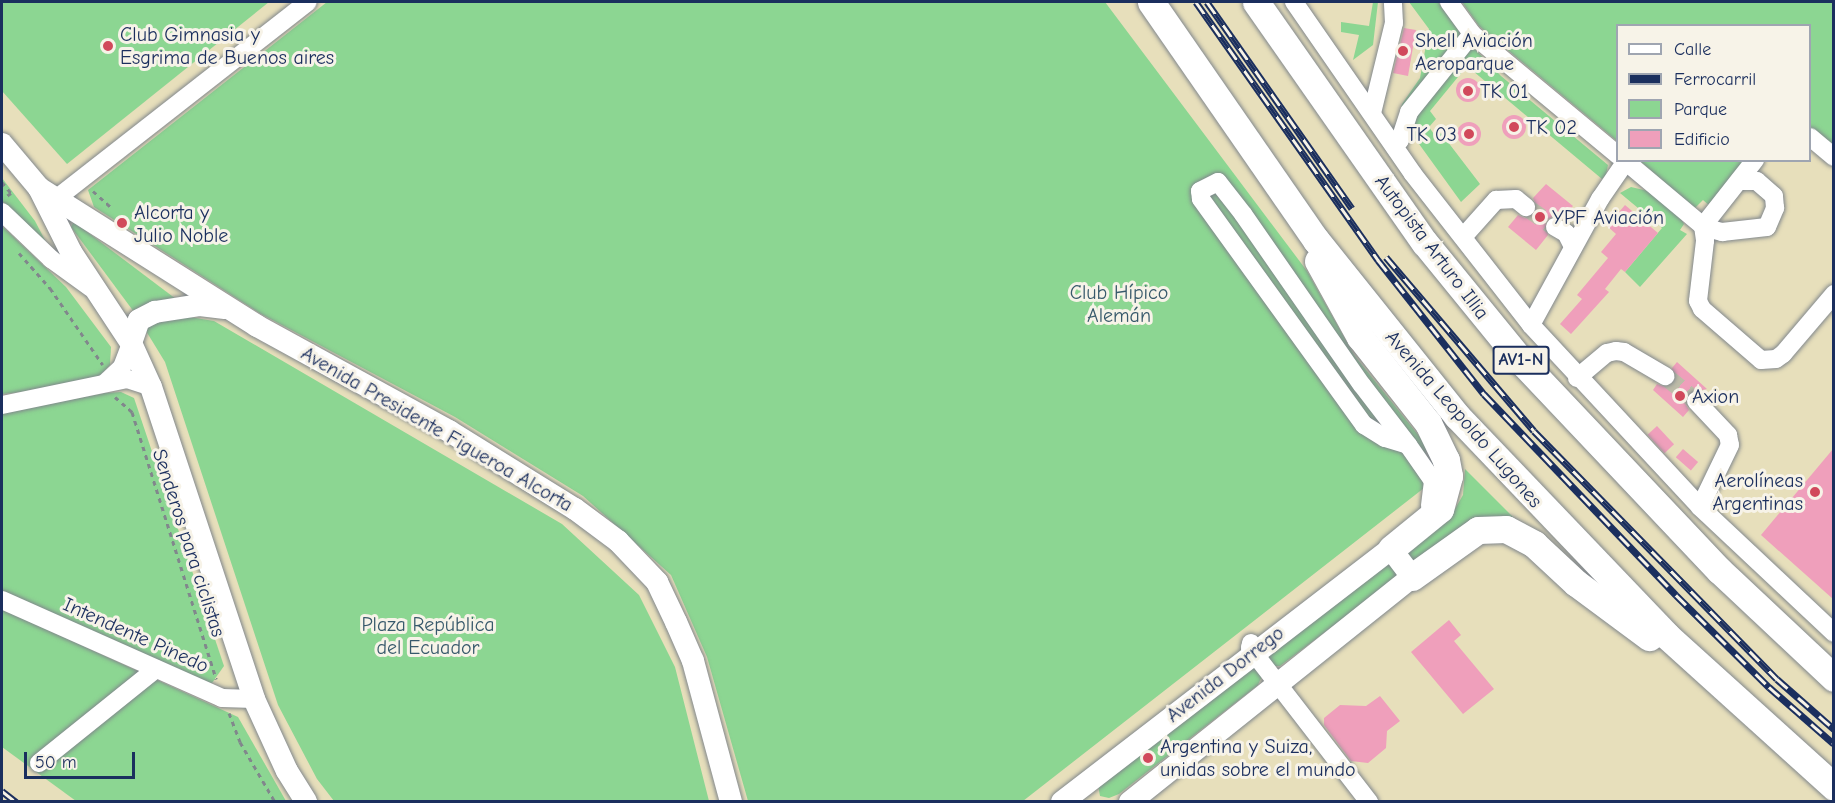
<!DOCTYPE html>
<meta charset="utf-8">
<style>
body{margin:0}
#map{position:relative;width:1835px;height:803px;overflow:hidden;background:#e7dfbb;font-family:"Comic Neue",sans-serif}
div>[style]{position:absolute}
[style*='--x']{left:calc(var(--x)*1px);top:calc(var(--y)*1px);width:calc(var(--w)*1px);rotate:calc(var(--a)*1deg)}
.green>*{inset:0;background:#8cd692}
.building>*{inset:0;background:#ef9fbb;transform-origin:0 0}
.round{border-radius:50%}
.minor-tunnel>*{height:18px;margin-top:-9px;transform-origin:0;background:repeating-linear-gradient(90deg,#bebca8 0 18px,transparent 0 27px)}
.path>*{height:3px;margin-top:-1.5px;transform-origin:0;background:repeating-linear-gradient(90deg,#81878c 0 4.5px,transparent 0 9px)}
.roads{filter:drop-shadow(0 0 2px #81878c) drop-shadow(0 0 2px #81878c)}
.minor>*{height:18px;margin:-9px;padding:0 9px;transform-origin:9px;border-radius:9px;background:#fff}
.major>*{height:22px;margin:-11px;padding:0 11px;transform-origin:11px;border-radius:11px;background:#fff}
.highway>*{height:27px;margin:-13.5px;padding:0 13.5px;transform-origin:13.5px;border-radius:13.5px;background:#fff}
.rail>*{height:7px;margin-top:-3.5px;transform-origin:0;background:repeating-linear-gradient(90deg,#f7f3e8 0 14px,#1b2f5e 0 28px);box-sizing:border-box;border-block:2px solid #1b2f5e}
.dots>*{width:16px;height:16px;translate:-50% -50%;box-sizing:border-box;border:3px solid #f7f3e8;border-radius:50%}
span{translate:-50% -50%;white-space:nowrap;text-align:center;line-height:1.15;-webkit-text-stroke:6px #f7f3e8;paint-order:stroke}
.shield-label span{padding:2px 4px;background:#f7f3e8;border:2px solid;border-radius:4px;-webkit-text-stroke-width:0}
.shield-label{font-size:18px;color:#1b2f5e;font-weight:700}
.poi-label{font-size:20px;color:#1b2f5e}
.left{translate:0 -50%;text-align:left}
.right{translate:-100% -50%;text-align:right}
.street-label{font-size:20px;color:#1b2f5e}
.park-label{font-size:20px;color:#37596b}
.frame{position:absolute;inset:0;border:3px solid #1b2f5e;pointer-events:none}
.legend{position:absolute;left:1616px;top:24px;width:195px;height:138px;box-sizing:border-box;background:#f7f3e8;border:2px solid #9fa5b1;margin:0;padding:8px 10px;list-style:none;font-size:18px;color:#1b2f5e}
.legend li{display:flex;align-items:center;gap:12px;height:30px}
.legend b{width:30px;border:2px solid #9fa5b1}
.scale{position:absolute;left:24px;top:752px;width:111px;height:27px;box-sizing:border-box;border:3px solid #1b2f5e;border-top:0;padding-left:8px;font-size:18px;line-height:21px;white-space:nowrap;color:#1b2f5e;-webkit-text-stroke:4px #f7f3e8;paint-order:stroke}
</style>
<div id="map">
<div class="green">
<i style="clip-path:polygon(2px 2px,269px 2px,67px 164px,2px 91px)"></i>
<i style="clip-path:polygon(327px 2px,1105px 2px,1307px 271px,1354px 355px,1427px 446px,1425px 456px,1433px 481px,1023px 801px,748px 801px,707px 657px,671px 575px,583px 496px,455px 417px,261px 314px,94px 207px,88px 190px)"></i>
<i style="clip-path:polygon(1373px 2px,1378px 2px,1373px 45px,1353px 60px,1359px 35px,1341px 32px,1341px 22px,1369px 26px)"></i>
<i style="clip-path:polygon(1409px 2px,1438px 2px,1464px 38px,1501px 76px,1608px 165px,1606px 175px,1602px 179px,1467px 66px,1430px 111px,1436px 119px,1429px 127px,1436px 137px,1441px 133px,1480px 184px,1461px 202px,1414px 137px,1397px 125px,1402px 104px,1420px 78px,1429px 29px)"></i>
<i style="clip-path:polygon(1462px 2px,1833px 2px,1833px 150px,1810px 130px,1810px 26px,1618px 26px,1617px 141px,1479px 26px)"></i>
<i style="clip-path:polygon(1640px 161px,1749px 161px,1711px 207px,1703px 200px,1695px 208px)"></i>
<i style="clip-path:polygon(2px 178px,35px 221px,48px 246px,2px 201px)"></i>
<i style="clip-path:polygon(1631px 187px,1648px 191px,1680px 217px,1684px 224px,1680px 230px,1687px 234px,1640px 287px,1625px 272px,1662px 228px,1620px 193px)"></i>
<i style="clip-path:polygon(73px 223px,78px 225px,176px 299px,134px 312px,71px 227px)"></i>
<i style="clip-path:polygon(2px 226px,66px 287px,111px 347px,110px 365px,91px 385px,2px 394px)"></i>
<i style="clip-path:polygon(172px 314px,214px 321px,562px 524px,639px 595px,675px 667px,709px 801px,334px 801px,317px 779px,278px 705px,165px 362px,143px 326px)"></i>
<i style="clip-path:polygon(105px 393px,121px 392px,134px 398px,224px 666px,212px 683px,199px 682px,2px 592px,2px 413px)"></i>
<i style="clip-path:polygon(1465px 469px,1522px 526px,1446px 541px,1280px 666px,1274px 666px,1267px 656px,1269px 649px,1448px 521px,1463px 495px)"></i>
<i style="clip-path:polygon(2px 609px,238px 717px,286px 801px,76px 801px,2px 747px)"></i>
<i style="clip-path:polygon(1251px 663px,1262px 676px,1258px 685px,1119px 794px,1109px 798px,1100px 796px,1098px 785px)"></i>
</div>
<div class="building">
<i style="clip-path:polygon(1404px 28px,1416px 30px,1408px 76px,1393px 73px)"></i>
<i class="round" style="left:1456px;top:78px;width:24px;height:24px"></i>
<i class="round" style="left:1502px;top:115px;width:24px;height:24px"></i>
<i class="round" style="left:1457px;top:122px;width:24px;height:24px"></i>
<i style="clip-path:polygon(1546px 184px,1573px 206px,1563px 218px,1554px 216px,1545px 221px,1548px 235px,1536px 250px,1508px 227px,1518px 215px,1525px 218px,1534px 214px,1537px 208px,1533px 198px)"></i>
<i style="clip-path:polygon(1625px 205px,1658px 233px,1625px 272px,1621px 269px,1605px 289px,1609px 292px,1571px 334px,1560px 324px,1582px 299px,1577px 295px,1608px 258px,1601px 252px,1616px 234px,1607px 226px)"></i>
<i style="clip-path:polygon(1677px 362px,1707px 389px,1688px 393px,1685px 403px,1689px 410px,1683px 417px,1653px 390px,1657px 384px,1666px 387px,1674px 382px,1672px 368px)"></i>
<i style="left:1657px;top:426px;width:25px;height:13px;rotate:47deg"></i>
<i style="left:1683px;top:449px;width:20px;height:11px;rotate:41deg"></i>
<i style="clip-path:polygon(1833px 449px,1833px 599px,1761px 535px)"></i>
<i style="clip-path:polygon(1449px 620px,1461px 635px,1454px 641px,1494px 689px,1463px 714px,1411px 652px)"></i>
<i style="clip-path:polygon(1380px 696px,1400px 721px,1387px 731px,1386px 748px,1368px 763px,1351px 761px,1324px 725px,1324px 718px,1340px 705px,1366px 706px)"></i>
</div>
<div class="minor-tunnel">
<i style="--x:1526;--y:207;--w:35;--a:35"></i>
<i style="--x:1665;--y:376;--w:40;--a:39"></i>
</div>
<div class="path">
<i style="--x:2;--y:182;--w:14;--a:51"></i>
<i style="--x:11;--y:193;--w:7;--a:146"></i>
<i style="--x:93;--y:191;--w:24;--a:42"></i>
<i style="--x:19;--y:253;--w:47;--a:48.5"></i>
<i style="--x:50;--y:288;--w:93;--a:55.5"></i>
<i style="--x:115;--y:397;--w:23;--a:41"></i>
<i style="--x:132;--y:412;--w:280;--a:72.5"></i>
<i style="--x:229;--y:713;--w:31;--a:69"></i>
<i style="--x:240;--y:742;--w:69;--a:59.7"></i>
</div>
<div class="roads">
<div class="minor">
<i style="--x:1294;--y:2;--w:209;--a:55.3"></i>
<i style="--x:1413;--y:174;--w:192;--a:52"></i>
<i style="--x:1531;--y:325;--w:248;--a:47.1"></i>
<i style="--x:1700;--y:507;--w:184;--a:43.2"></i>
<i style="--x:1449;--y:2;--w:39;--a:54"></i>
<i style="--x:1472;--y:34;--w:190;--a:39.7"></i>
<i style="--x:1372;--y:113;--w:93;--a:-76.3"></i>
<i style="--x:1394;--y:23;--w:21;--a:-93"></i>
<i style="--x:1810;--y:137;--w:31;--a:40"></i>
<i style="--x:1394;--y:146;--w:8;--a:-45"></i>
<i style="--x:1400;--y:140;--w:29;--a:-72"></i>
<i style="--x:1409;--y:112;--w:100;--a:-51.1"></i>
<i style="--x:1624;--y:160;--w:103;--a:39.9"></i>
<i style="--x:1703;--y:226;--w:15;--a:82"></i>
<i style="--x:1705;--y:241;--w:60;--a:96.7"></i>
<i style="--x:1698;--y:301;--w:9;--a:63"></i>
<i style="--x:1702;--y:309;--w:78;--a:40.8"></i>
<i style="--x:1761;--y:360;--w:15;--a:-4"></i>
<i style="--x:1776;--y:359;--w:9;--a:-36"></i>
<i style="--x:1783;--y:354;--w:79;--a:-49.6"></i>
<i style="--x:57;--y:198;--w:318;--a:-38"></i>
<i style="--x:2;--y:212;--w:68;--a:43.8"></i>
<i style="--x:51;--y:259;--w:49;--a:35.9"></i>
<i style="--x:1703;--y:226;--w:84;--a:-51.8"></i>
<i style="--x:1555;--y:227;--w:13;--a:29"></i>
<i style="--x:1566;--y:233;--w:16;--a:63"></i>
<i style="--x:1703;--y:227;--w:20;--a:15"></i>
<i style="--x:1722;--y:232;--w:45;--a:-6.3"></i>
<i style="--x:1767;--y:227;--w:21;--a:-67"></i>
<i style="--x:1775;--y:208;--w:12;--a:-95"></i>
<i style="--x:1774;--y:196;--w:23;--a:-139"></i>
<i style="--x:1757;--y:181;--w:18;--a:180"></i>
<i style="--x:1463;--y:237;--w:50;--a:-48.3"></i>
<i style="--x:1496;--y:200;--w:20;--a:-3"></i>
<i style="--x:1516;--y:199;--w:13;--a:39"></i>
<i style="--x:1531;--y:325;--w:144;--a:-61.3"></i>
<i style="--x:1600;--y:199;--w:46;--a:-55.6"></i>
<i style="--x:1577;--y:378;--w:39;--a:-40"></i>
<i style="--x:1607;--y:353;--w:9;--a:-13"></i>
<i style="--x:1616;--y:351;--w:8;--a:7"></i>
<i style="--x:1624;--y:352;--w:48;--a:30.3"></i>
<i style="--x:105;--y:383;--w:23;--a:-43"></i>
<i style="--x:122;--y:367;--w:26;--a:-69"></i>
<i style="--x:1696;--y:401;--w:47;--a:46.7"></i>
<i style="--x:1728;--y:435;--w:10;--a:79"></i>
<i style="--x:1730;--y:445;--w:69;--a:115.8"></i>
<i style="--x:2;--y:405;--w:128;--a:-11.7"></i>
<i style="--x:127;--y:379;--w:25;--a:18"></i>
<i style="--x:1408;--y:445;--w:24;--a:-163"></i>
<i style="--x:1385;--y:438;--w:25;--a:-148"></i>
<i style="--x:1364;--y:425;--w:279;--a:-125.8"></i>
<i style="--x:1201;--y:199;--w:8;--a:-97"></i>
<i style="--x:1200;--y:191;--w:20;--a:-27"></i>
<i style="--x:1218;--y:182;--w:41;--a:52"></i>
<i style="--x:1243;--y:214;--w:208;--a:55.2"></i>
<i style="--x:1362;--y:385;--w:76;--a:52.5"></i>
<i style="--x:1408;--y:445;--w:44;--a:55.2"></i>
<i style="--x:1433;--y:481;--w:25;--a:97"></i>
<i style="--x:2;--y:600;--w:241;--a:24"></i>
<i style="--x:222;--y:698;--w:32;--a:2"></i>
<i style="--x:1251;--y:643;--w:5;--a:101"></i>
<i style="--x:1250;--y:648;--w:195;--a:52.3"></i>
<i style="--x:39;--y:763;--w:150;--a:-38.8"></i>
</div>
<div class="major">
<i style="--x:2;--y:144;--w:57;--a:49.9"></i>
<i style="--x:39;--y:188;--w:258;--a:32.3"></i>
<i style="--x:257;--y:326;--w:219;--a:28.7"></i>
<i style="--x:449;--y:431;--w:148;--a:31.8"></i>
<i style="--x:575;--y:509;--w:54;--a:36.7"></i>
<i style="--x:618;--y:541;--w:57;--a:46.4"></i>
<i style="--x:657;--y:582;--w:44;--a:64.6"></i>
<i style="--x:676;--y:622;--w:43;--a:66.4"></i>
<i style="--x:693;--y:661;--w:146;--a:74.9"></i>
<i style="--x:39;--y:188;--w:72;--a:63.4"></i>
<i style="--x:71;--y:252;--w:109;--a:56.6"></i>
<i style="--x:131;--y:343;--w:48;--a:65.6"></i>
<i style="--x:151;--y:387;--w:329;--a:71.7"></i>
<i style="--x:254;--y:699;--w:79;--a:65.4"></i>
<i style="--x:287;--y:771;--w:36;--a:58"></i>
<i style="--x:131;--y:343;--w:24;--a:-71"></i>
<i style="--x:139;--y:320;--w:18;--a:-27"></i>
<i style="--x:155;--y:312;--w:46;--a:-8.8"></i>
<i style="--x:200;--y:305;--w:25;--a:7"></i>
<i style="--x:1062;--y:802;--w:415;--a:-37.6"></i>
<i style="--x:1391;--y:549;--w:35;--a:53"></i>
<i style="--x:1412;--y:577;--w:361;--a:141.4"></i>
</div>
<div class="highway">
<i style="--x:1151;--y:2;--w:290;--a:55.3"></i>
<i style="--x:1316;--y:240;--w:226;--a:51.3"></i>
<i style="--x:1457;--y:416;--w:303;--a:46.3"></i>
<i style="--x:1666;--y:635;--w:227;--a:42.1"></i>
<i style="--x:1256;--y:2;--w:294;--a:55"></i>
<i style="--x:1425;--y:243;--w:155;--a:50.8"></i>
<i style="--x:1523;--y:363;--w:286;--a:46.6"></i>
<i style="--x:1720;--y:571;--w:156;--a:43.2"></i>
<i style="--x:1318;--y:261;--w:87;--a:61.1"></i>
<i style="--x:1360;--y:337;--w:110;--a:51.7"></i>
<i style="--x:1428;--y:423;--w:41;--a:64.1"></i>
<i style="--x:1446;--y:460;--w:16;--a:79"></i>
<i style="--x:1449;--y:476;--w:34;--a:105"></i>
<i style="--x:1440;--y:509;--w:63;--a:140.8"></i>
<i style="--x:1412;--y:577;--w:81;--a:-35.5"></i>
<i style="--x:1478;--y:530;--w:28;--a:-2"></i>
<i style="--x:1506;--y:529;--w:32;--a:28"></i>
<i style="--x:1534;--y:544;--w:57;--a:42.9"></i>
<i style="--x:1576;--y:583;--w:91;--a:36.5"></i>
</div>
</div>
<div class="rail">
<i style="--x:1196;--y:2;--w:316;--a:54.8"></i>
<i style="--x:1378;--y:260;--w:171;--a:51.7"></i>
<i style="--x:1484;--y:394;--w:278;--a:46.3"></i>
<i style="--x:1676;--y:595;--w:131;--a:44.7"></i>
<i style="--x:1769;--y:687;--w:86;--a:41.2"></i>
<i style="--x:1207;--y:2;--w:252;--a:54.9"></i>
<i style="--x:1386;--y:257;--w:228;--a:49.6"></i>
<i style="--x:1534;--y:431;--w:347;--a:45.6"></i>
<i style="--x:1777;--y:679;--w:76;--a:41.3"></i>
<i style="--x:2;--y:791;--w:18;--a:38"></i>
</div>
<div class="dots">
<i style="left:108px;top:46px;background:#d1495b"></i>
<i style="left:1403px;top:51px;background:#d1495b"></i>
<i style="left:1468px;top:91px;background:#d1495b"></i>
<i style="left:1514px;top:127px;background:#d1495b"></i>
<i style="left:1469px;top:134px;background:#d1495b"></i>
<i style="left:1540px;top:217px;background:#d1495b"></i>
<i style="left:122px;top:223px;background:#d1495b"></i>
<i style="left:1680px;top:396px;background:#d1495b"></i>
<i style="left:1815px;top:492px;background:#d1495b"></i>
<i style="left:1148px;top:758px;background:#d1495b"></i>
</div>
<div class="shield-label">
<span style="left:1521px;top:360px">AV1-N</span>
</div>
<div class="poi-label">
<span class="left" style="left:120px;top:46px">Club Gimnasia y<br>Esgrima de Buenos aires</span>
<span class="left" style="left:1415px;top:52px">Shell Aviación<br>Aeroparque</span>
<span class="left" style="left:1480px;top:91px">TK 01</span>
<span class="left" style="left:1526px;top:127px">TK 02</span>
<span class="right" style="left:1457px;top:134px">TK 03</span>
<span class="left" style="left:134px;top:224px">Alcorta y<br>Julio Noble</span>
<span class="left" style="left:1552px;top:217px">YPF Aviación</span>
<span class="left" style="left:1692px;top:396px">Axion</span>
<span class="right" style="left:1803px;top:492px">Aerolíneas<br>Argentinas</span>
<span class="left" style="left:1160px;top:758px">Argentina y Suiza,<br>unidas sobre el mundo</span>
</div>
<div class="street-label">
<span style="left:1432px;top:247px;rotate:53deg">Autopista Arturo Illia</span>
<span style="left:1464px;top:419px;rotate:49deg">Avenida Leopoldo Lugones</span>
<span style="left:437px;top:429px;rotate:30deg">Avenida Presidente Figueroa Alcorta</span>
<span style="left:189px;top:543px;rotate:72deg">Senderos para ciclistas</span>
<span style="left:136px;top:635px;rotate:24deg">Intendente Pinedo</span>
<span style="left:1225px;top:674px;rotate:-38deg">Avenida Dorrego</span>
</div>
<div class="park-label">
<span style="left:1119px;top:304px">Club Hípico<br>Alemán</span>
<span style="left:428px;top:636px">Plaza República<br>del Ecuador</span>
</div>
<div class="frame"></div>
<ul class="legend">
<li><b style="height:8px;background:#fff"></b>Calle</li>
<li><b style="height:8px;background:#1b2f5e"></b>Ferrocarril</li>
<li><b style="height:16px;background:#8cd692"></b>Parque</li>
<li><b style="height:16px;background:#ef9fbb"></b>Edificio</li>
</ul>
<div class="scale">50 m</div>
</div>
